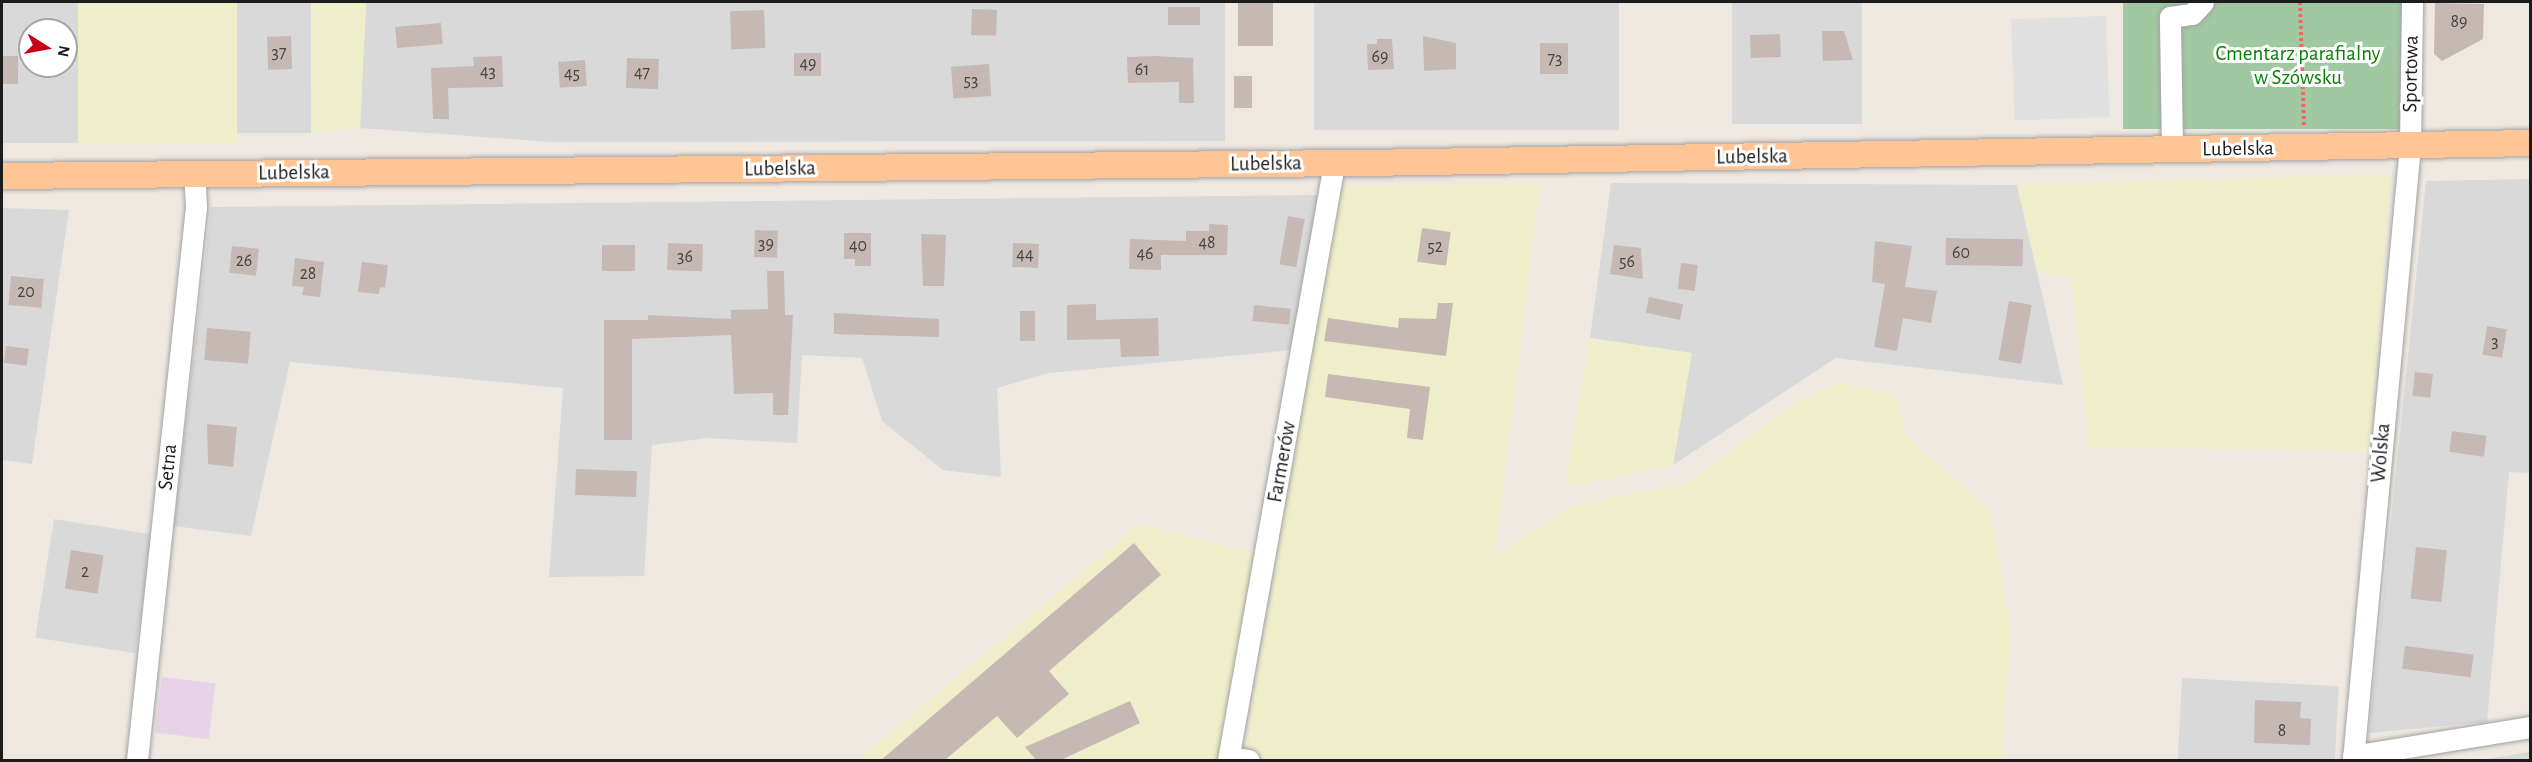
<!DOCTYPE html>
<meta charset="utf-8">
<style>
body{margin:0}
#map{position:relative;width:2532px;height:762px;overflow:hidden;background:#eee8e1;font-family:"Alegreya Sans",sans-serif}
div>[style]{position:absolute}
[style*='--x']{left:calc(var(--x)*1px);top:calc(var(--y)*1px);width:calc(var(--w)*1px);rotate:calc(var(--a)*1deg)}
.residential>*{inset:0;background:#dad9d9;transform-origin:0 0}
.industrial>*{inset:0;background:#e8d2e7;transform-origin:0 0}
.farmland>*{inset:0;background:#efeeca;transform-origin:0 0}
.cemetery>*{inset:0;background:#a0c9a2;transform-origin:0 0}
.parking>*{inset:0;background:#e0e0e0;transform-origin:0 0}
.building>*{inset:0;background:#c6b9b4;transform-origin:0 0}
.path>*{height:4px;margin-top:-2px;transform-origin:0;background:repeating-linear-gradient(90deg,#ff6163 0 3px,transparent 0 6px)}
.roads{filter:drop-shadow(0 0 2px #a3a3a3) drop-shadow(0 0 2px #a3a3a3)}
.minor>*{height:21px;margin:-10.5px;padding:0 10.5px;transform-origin:10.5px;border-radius:10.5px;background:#fff}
.major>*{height:26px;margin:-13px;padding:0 13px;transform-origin:13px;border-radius:13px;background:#ffc595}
span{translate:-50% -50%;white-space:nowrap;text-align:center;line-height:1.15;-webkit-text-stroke:6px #fff;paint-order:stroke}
.number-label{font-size:18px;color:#464342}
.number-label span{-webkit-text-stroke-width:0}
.park-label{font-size:21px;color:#078103}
.street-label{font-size:21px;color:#1c1c1c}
.frame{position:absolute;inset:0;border:3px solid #1c1c1c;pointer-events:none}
.north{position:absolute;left:18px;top:18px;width:60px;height:60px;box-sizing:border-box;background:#fff;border:2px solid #a4a4a4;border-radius:50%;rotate:101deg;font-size:16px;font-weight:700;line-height:24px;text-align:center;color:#1c1c1c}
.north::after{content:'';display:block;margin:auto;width:21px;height:27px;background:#c80017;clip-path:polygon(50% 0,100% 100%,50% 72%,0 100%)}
</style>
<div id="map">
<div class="residential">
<i style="clip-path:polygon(evenodd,2px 2px,78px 2px,78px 143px,2px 143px,2px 2px,30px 30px,66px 30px,66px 66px,30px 66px,30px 30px)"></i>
<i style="left:237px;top:2px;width:74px;height:131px"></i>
<i style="clip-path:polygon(366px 2px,1225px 2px,1225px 141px,552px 142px,360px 128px)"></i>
<i style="left:1314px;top:2px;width:305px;height:128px"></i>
<i style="left:1732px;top:2px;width:130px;height:122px"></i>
<i style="clip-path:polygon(2530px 179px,2530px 473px,2509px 472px,2487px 722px,2369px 733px,2426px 181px)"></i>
<i style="clip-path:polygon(1611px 183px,2017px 185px,2063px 385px,1836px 358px,1673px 465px,1691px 353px,1590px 338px)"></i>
<i style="clip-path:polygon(1320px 195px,1292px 350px,1049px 373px,997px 388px,1001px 477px,943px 470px,882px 421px,862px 358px,802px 355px,797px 443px,708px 438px,652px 445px,644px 576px,549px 577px,563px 388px,290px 362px,251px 536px,174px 526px,211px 207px)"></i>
<i style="clip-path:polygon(2px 208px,69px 210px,32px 464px,2px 460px)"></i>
<i style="left:54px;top:519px;width:101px;height:120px;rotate:9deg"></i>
<i style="left:2182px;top:678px;width:157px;height:82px;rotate:3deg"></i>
<i style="clip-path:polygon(2530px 752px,2530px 760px,2480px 760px)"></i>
</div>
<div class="industrial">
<i style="left:162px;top:677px;width:54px;height:56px;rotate:7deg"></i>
</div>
<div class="farmland">
<i style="left:78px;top:2px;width:159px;height:141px"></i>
<i style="clip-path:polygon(311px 2px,366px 2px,360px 128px,312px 132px)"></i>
<i style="clip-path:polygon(2391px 174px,2369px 451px,2089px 447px,2071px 277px,2037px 272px,2017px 185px)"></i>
<i style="clip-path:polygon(1540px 183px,1494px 557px,1571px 506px,1689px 482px,1800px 399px,1840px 383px,1896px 394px,1904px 433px,1990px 512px,2011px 630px,2001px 760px,1267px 760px,1244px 755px,1336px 199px,1344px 186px)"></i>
<i style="clip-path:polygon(1590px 338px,1692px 353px,1673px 465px,1564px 488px)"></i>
<i style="clip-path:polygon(1139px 524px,1255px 554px,1217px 760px,857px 760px)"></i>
</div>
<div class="cemetery">
<i style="left:2123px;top:2px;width:280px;height:127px"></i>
</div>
<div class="parking">
<i style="left:2106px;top:16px;width:101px;height:95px;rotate:88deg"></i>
</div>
<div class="building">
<i style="left:1238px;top:2px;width:35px;height:44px"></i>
<i style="clip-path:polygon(2435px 3px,2484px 4px,2483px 39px,2442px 61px,2434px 54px)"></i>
<i style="left:1168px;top:7px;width:32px;height:18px"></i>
<i style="left:972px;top:9px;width:25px;height:26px;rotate:2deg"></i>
<i style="left:764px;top:10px;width:38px;height:34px;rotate:88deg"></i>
<i style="left:441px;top:23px;width:21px;height:46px;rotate:85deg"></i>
<i style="clip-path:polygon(1822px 31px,1844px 31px,1853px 60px,1823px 61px)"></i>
<i style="left:1780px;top:34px;width:23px;height:30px;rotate:88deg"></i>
<i style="left:291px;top:36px;width:33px;height:24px;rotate:88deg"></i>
<i style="clip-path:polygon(1423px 36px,1456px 43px,1456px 69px,1424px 71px)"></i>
<i style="clip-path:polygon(1377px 39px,1392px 39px,1394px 69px,1368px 70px,1367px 44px,1377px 44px)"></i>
<i style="left:1540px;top:43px;width:28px;height:31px"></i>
<i style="left:794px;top:53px;width:27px;height:23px"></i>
<i style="left:2px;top:56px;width:16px;height:28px"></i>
<i style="clip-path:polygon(502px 56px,503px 87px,448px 88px,449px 119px,433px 119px,431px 68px,474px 66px,473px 57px)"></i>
<i style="clip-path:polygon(1156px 56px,1193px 58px,1194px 103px,1179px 103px,1179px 82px,1128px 83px,1127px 57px)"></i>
<i style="left:627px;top:58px;width:32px;height:30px;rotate:2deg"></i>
<i style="left:585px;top:60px;width:26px;height:27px;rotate:86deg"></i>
<i style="left:989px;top:64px;width:32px;height:38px;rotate:86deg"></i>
<i style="left:1234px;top:76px;width:18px;height:32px"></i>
<i style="left:1288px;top:216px;width:17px;height:49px;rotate:10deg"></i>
<i style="clip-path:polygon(1209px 224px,1228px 225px,1227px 255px,1161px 255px,1161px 270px,1129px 269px,1130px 239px,1186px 241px,1186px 231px,1209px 231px)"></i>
<i style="left:1422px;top:228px;width:29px;height:34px;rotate:8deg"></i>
<i style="left:755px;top:230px;width:23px;height:27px;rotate:2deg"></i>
<i style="clip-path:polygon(844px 233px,871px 233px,871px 266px,855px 266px,855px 259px,844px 259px)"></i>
<i style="clip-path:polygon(921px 234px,946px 235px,944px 286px,923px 286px)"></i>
<i style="left:1946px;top:238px;width:77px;height:27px;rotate:1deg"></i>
<i style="clip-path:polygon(1875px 241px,1912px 246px,1905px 287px,1937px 291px,1931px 323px,1903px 318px,1897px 351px,1874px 347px,1885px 284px,1872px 282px)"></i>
<i style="left:668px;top:243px;width:35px;height:27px;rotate:2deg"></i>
<i style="left:1013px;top:243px;width:26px;height:24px;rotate:2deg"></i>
<i style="left:602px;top:245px;width:33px;height:26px"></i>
<i style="clip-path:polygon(1614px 245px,1641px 248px,1643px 279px,1610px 274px)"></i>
<i style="left:232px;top:246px;width:27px;height:27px;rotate:6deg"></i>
<i style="clip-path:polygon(295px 258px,324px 262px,320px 297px,302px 295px,304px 287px,292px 286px)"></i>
<i style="clip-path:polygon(362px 262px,388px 265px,385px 288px,380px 287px,379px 294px,358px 292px)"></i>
<i style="left:1681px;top:263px;width:17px;height:26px;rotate:7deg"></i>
<i style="clip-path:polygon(767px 271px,784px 271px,785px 315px,793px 315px,788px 415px,773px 415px,773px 393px,734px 394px,731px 335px,632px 339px,632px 440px,604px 440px,604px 320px,648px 320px,648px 315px,731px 319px,731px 310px,768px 309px)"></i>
<i style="left:11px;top:276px;width:33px;height:29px;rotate:5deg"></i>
<i style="left:1649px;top:297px;width:35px;height:16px;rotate:12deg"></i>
<i style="left:2009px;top:301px;width:23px;height:60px;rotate:10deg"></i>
<i style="clip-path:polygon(1438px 303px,1453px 303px,1446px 356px,1324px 341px,1328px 318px,1398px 328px,1399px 318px,1436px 319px)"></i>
<i style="clip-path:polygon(1096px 304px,1096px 320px,1158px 318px,1159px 356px,1121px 357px,1120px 339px,1067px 340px,1067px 305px)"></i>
<i style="left:1254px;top:305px;width:37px;height:16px;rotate:6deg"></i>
<i style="left:1020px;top:311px;width:15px;height:30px"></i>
<i style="clip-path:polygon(834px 313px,939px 319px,939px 337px,834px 334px)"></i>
<i style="left:2487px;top:326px;width:20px;height:29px;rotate:9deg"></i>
<i style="left:207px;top:328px;width:44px;height:32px;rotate:5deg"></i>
<i style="left:6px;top:346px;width:23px;height:17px;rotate:7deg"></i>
<i style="left:2415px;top:372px;width:18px;height:24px;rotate:6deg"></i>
<i style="clip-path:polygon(1328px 374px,1430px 387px,1423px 440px,1407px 438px,1410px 409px,1325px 397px)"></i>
<i style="clip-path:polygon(207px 424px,237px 427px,233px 467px,208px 464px)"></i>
<i style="left:2452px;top:431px;width:35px;height:21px;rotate:8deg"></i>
<i style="left:576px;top:469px;width:61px;height:26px;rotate:2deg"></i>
<i style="clip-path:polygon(1134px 543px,1161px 575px,1049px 671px,1069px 694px,1017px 738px,997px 716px,945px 760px,881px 760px)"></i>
<i style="left:2416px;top:547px;width:31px;height:52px;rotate:6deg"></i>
<i style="left:71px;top:550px;width:33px;height:39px;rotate:9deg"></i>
<i style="left:2405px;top:646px;width:69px;height:23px;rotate:7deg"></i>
<i style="clip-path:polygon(2255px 700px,2301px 702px,2300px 718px,2311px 719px,2310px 745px,2254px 743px)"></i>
<i style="clip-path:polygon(1130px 701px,1140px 723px,1061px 760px,1036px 760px,1025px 747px)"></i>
</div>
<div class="path">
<i style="--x:2300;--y:2;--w:124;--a:88.2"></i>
</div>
<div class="roads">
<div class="minor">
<i style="--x:2172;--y:150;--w:133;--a:-90.9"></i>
<i style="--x:2170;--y:17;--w:22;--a:-8"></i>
<i style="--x:2192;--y:14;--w:16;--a:-47"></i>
<i style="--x:2353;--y:756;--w:179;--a:-9.3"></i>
<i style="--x:1229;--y:757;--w:20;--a:9"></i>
<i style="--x:137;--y:760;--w:556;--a:-83.91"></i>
<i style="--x:196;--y:207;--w:33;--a:-93"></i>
<i style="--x:1228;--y:760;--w:605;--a:-79.92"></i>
<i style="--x:2353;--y:760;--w:617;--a:-84.7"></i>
<i style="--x:2410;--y:146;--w:144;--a:-89.2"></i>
</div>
<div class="major">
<i style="--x:2;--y:176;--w:1362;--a:-0.55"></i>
<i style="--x:1364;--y:163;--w:1166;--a:-0.98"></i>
</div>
</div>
<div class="number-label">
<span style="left:2459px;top:22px">89</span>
<span style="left:279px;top:53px">37</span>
<span style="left:1380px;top:57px">69</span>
<span style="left:1555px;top:59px">73</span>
<span style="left:808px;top:64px">49</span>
<span style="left:1142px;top:70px">61</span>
<span style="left:488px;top:72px">43</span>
<span style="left:642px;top:73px">47</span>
<span style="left:572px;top:74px">45</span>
<span style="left:971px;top:81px">53</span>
<span style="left:1207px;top:243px">48</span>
<span style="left:766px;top:244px">39</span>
<span style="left:858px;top:246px">40</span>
<span style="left:1435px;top:247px">52</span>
<span style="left:1961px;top:253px">60</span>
<span style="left:1145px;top:254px">46</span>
<span style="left:1025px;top:255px">44</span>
<span style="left:685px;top:257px">36</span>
<span style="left:244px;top:261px">26</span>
<span style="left:1627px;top:262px">56</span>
<span style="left:308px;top:274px">28</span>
<span style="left:26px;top:292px">20</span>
<span style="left:2495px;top:342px">3</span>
<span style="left:85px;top:572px">2</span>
<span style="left:2282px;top:731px">8</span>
</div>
<div class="park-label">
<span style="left:2298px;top:66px">Cmentarz parafialny<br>w Szówsku</span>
</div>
<div class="street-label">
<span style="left:2411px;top:74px;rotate:-89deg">Sportowa</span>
<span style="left:2238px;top:149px;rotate:-1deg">Lubelska</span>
<span style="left:1752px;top:157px;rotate:-1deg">Lubelska</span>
<span style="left:1266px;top:164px;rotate:-1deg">Lubelska</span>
<span style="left:780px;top:169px;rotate:-1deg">Lubelska</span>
<span style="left:294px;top:173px;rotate:-1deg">Lubelska</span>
<span style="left:2381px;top:453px;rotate:-85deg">Wolska</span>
<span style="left:1282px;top:462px;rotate:-80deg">Farmerów</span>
<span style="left:168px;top:467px;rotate:-84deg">Setna</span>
</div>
<div class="frame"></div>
<div class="north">N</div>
</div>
